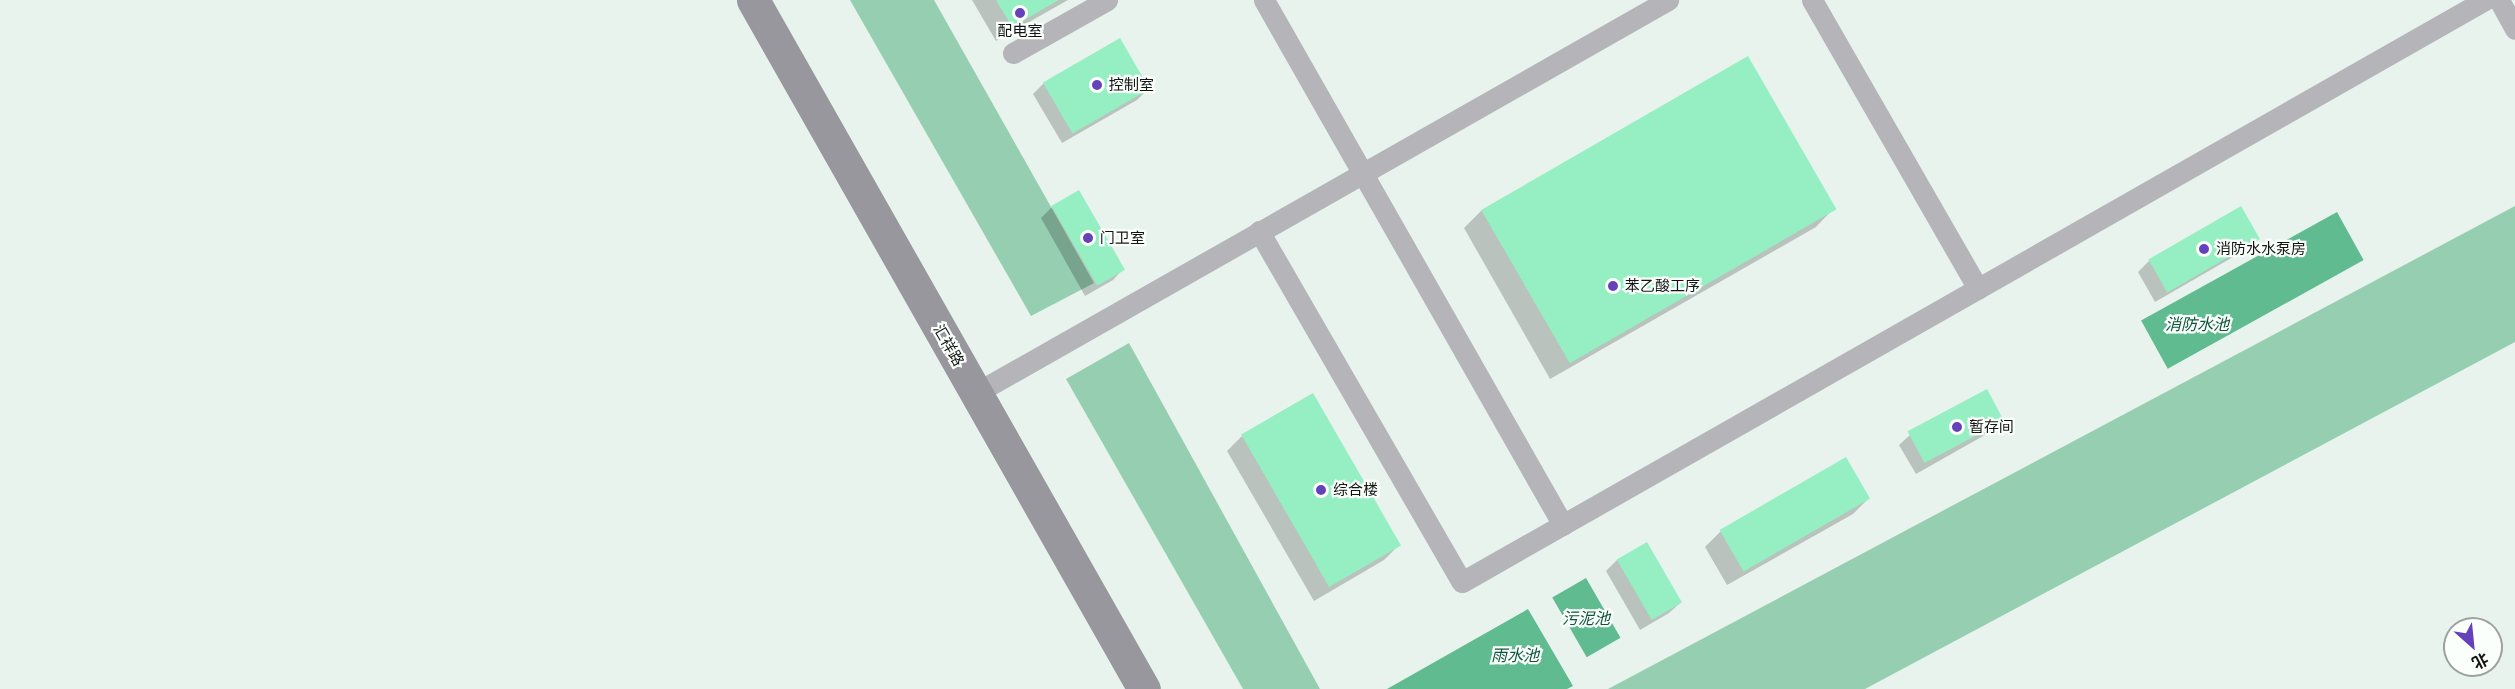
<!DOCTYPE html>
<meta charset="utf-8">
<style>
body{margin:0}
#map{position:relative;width:2515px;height:689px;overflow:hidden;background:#e8f3ed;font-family:"Libre Baskerville","Noto Sans SC",serif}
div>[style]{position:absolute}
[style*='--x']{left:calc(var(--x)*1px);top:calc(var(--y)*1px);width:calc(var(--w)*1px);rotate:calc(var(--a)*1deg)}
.green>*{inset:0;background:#96ceb1}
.water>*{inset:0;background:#61bb90;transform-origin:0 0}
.shadow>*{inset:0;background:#0003}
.building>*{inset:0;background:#95efc2;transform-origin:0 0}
.lane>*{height:21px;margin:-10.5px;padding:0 10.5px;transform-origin:10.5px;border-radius:10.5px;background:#b5b4b9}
.secondary>*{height:33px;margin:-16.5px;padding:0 16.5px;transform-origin:16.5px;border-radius:16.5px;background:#98979d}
.dots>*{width:16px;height:16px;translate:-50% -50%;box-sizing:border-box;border:3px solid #fafffc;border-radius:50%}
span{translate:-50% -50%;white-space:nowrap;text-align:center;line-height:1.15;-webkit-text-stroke:4.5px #fafffc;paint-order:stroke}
.poi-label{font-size:15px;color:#121513}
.left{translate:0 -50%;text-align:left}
.street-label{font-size:15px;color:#121513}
.water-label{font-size:16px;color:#0d5539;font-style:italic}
.north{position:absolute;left:2443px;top:617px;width:60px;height:60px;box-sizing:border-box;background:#fafffc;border:2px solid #9da19f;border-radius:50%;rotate:153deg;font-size:16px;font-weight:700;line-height:24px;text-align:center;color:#121513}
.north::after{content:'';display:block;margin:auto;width:21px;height:27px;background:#6642ba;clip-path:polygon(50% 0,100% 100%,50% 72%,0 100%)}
</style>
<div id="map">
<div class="green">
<i style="clip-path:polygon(850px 0,934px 0,1094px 283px,1031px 316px)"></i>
<i style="clip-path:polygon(2515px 206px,2515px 342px,1865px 689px,1608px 689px)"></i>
<i style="clip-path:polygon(1129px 343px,1320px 689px,1243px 689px,1066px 379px)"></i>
</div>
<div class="water">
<i style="left:2337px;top:212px;width:55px;height:224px;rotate:61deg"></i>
<i style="left:1586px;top:578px;width:69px;height:39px;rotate:60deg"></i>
<i style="clip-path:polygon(1528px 609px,1573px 686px,1567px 689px,1387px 689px)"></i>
</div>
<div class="shadow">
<i style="clip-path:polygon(972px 0,1068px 0,996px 41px)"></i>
<i style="clip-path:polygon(1748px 58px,1834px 208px,1816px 227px,1550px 379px,1464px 228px,1482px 210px)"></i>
<i style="clip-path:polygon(1044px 83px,1148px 89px,1137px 100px,1062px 143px,1033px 94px)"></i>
<i style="clip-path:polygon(1079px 192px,1123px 269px,1113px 280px,1085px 296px,1041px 218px,1052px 207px)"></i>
<i style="clip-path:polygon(2241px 208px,2258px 239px,2247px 249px,2155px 302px,2138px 272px,2149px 261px)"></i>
<i style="clip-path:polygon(2003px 420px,1992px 431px,1916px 474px,1899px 445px,1910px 435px)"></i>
<i style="clip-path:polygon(1242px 436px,1399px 545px,1384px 560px,1314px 601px,1227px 451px)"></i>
<i style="clip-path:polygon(1846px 459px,1868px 499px,1853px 514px,1727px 585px,1705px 547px,1720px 532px)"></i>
<i style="clip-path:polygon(1617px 560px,1680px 603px,1669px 613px,1640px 630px,1606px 571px)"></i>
</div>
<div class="building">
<i style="clip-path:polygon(996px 0,1059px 0,1012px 27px)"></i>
<i style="left:1120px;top:38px;width:59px;height:89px;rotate:60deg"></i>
<i style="left:1748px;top:56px;width:177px;height:308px;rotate:60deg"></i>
<i style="left:1079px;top:190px;width:92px;height:32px;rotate:60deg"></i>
<i style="left:2241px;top:206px;width:38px;height:107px;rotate:60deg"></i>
<i style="left:1987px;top:389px;width:36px;height:90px;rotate:62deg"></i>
<i style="left:1313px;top:393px;width:176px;height:83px;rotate:60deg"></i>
<i style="left:1846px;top:457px;width:48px;height:146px;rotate:60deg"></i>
<i style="left:1647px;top:542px;width:70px;height:35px;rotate:60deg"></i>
</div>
<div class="lane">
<i style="--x:1264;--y:0;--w:604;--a:60.34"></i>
<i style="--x:1812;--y:0;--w:333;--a:60.1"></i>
<i style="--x:2499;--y:0;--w:33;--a:61"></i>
<i style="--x:1013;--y:53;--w:108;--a:-29.4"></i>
<i style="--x:1259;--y:231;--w:405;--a:60"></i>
<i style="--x:1462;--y:582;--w:1177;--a:-29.64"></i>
<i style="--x:976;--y:393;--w:796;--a:-29.59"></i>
</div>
<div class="secondary">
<i style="--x:753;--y:0;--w:792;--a:60.43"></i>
</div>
<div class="dots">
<i style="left:1020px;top:13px;background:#6642ba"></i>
<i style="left:1097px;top:85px;background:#6642ba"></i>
<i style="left:1088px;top:238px;background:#6642ba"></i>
<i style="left:2204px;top:249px;background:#6642ba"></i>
<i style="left:1613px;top:286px;background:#6642ba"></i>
<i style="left:1957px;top:427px;background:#6642ba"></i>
<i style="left:1321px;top:490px;background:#6642ba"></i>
</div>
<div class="poi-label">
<span style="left:1020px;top:31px">配电室</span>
<span class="left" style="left:1109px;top:85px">控制室</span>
<span class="left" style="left:1100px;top:238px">门卫室</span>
<span class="left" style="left:2216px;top:249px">消防水水泵房</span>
<span class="left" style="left:1625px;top:286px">苯乙酸工序</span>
<span class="left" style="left:1969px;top:427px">暂存间</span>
<span class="left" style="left:1333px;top:490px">综合楼</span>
</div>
<div class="street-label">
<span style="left:949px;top:345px;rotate:60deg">汇祥路</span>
</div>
<div class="water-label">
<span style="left:2197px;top:324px">消防水池</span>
<span style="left:1586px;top:618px">污泥池</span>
<span style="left:1515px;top:655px">雨水池</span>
</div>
<div class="north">北</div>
</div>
